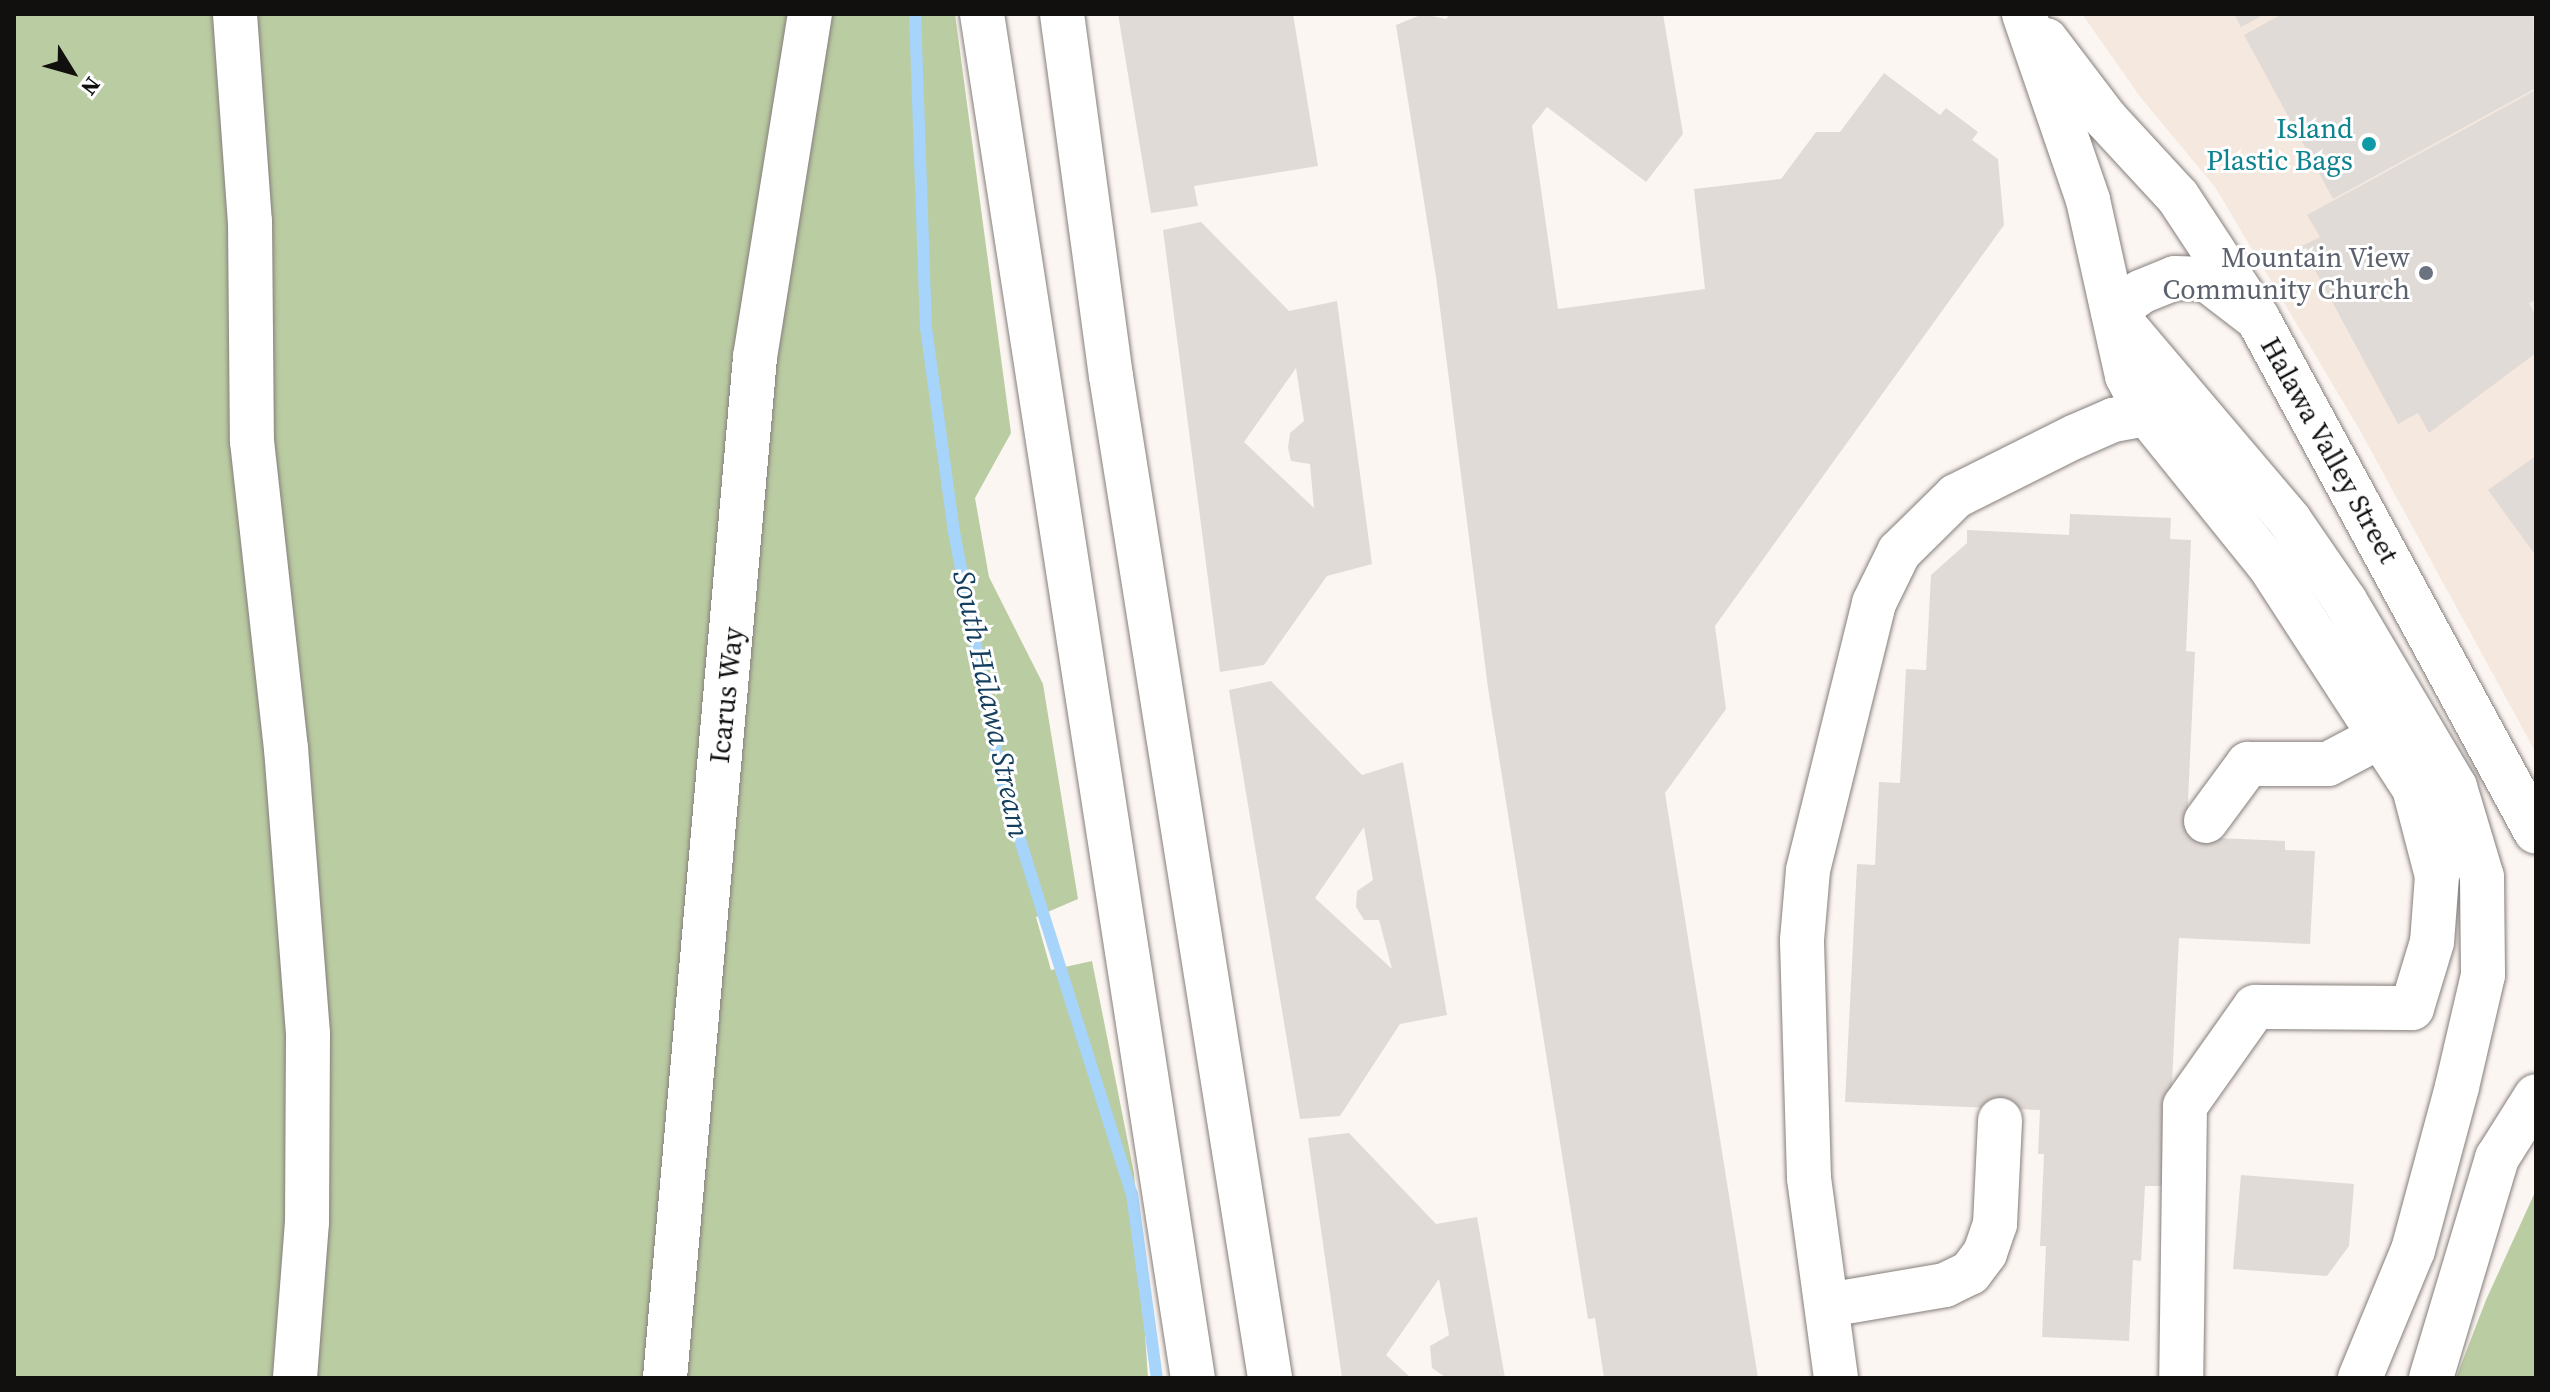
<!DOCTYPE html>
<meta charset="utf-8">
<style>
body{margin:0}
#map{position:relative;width:2550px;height:1392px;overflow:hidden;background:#fcf6f2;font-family:"Source Serif 4",serif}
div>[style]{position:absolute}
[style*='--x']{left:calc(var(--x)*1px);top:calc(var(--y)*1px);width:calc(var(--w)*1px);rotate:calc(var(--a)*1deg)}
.built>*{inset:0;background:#f5e8df}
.green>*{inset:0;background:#bacca2}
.stream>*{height:12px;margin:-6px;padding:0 6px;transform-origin:6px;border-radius:6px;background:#a6d4fb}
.building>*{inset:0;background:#e1dbd7}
.roads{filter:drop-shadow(0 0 2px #857f7c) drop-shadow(0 0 2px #857f7c)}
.minor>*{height:44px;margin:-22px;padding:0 22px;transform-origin:22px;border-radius:22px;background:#fff}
.dots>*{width:22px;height:22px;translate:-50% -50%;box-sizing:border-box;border:4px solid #fff;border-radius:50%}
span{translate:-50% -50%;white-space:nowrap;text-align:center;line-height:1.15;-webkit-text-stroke:6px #fff;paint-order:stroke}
.culture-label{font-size:28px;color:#0d838f}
.right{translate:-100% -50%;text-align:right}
.worship-label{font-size:28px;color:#5b616d}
.street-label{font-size:28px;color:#12100f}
.water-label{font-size:30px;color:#133e5e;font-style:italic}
.frame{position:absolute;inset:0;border:16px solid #12100f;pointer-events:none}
.north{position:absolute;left:32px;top:32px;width:80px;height:80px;-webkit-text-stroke:6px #fff;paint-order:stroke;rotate:127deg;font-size:22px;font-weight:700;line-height:32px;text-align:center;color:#12100f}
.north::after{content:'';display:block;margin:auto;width:28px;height:36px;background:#12100f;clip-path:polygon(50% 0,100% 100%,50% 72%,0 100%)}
</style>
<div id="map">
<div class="built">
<i style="clip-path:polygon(2082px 14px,2536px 14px,2536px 753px,2358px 427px,2215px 187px,2141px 98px)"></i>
</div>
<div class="green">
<i style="clip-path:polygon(14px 14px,955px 14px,1011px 433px,975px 498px,989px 577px,1043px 684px,1078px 899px,1036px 917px,1051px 970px,1092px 961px,1134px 1173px,1148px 1378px,14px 1378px)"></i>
<i style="clip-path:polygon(2536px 1190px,2536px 1378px,2456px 1378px,2486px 1300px)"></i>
</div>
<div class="stream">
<i style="--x:915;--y:14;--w:314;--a:88"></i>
<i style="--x:926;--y:328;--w:206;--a:82.2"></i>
<i style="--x:954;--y:532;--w:259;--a:79.1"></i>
<i style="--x:1003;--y:786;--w:428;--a:72.5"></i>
<i style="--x:1132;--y:1194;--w:186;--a:82.3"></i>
</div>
<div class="building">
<i style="clip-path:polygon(1118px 14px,1293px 14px,1318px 166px,1194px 186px,1198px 206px,1151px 213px)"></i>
<i style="clip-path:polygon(1423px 14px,1446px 19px,1450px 14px,1663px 14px,1683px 134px,1646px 182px,1547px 107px,1532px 126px,1558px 309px,1705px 289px,1694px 189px,1781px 179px,1816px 132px,1840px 132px,1884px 73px,1940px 115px,1946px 108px,1978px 132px,1972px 140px,1998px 159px,2004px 225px,1715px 626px,1726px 709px,1665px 793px,1758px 1378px,1604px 1378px,1595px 1318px,1588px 1319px,1488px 688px,1436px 277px,1396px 25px)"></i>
<i style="clip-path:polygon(2234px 14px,2265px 14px,2241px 27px)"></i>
<i style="clip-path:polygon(2282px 14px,2533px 14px,2536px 88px,2333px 199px,2244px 35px)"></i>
<i style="clip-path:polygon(2536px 90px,2536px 300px,2529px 303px,2536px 316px,2536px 353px,2429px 433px,2418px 413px,2398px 424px,2302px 246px,2320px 237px,2307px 215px)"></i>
<i style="clip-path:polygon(evenodd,1201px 222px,1289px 311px,1337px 301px,1372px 564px,1327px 576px,1264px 665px,1220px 672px,1163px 230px,1201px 222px,1296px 368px,1304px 421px,1290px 433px,1288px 448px,1291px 461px,1310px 464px,1314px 508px,1244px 442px,1296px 368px)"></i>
<i style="clip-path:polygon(2536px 456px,2536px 556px,2488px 490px)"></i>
<i style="clip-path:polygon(2070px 514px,2171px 518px,2170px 539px,2191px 540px,2186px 651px,2195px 652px,2187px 822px,2219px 838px,2285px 841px,2285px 850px,2315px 851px,2310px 944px,2179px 938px,2167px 1186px,2145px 1186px,2141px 1261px,2133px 1260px,2129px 1341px,2042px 1337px,2046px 1246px,2040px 1246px,2044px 1154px,2038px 1154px,2040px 1110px,1845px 1102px,1857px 864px,1875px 865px,1879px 782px,1900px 783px,1906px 669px,1926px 670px,1931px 575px,1967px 543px,1967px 530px,2069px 535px)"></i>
<i style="clip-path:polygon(evenodd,1271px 681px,1362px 775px,1403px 762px,1447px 1015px,1400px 1024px,1340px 1116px,1300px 1119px,1229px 690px,1271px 681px,1364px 827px,1373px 880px,1357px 891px,1356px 907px,1364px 920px,1379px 920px,1392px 969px,1315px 898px,1364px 827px)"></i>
<i style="clip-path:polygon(1349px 1133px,1436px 1224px,1477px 1217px,1505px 1378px,1445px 1377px,1432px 1368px,1430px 1346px,1449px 1335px,1439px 1279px,1386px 1355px,1411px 1378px,1342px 1378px,1308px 1138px)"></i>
<i style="clip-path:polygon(2241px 1175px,2354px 1184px,2349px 1246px,2327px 1276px,2233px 1269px)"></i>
</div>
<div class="roads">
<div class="minor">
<i style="--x:235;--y:14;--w:208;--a:85.9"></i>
<i style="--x:250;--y:221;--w:220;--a:89.5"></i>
<i style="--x:252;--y:441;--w:309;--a:83.7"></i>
<i style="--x:286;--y:748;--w:287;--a:85.6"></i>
<i style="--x:308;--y:1034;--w:188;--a:90.3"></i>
<i style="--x:307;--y:1222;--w:156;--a:94.4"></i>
<i style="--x:982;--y:14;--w:1380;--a:81.21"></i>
<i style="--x:1062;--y:14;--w:365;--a:82.3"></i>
<i style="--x:1111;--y:376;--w:1015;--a:80.98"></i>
<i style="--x:2024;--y:14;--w:197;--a:71"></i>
<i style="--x:2088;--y:200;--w:180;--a:77.5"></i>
<i style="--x:2127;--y:376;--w:43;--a:62.2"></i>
<i style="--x:2147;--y:414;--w:194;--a:51.1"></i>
<i style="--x:2269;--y:565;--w:266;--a:57"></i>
<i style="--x:2414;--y:788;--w:91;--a:75.4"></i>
<i style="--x:2437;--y:876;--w:66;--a:94.3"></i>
<i style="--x:2432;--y:942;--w:69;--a:106.9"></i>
<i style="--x:2412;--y:1008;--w:157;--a:-179.6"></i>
<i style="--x:2255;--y:1007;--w:121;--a:125.3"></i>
<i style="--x:2185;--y:1106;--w:272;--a:90.8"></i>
<i style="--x:2046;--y:40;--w:99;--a:52.8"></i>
<i style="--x:2106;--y:119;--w:106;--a:47.3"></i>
<i style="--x:2178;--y:197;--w:146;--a:56.7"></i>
<i style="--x:2258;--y:319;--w:583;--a:61.55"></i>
<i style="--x:2258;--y:319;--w:66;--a:-142.4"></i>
<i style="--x:2206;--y:279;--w:31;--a:-178"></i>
<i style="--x:2175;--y:278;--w:37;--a:158"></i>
<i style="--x:2141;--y:292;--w:34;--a:144"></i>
<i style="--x:2113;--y:312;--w:274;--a:49.7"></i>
<i style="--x:2290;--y:521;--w:97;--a:55.5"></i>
<i style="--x:2345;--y:601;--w:216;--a:59.4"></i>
<i style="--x:2455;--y:787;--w:94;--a:73.3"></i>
<i style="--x:2482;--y:877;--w:98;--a:89.4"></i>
<i style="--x:2483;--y:975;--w:115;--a:103.1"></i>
<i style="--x:2457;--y:1087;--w:169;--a:105.1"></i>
<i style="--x:2413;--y:1250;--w:139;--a:112.5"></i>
<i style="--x:2206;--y:821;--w:71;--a:-53.6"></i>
<i style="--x:2248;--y:764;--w:80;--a:0"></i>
<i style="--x:2328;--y:764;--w:60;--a:-27.8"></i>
<i style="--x:1828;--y:1305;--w:119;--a:-9.7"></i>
<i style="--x:1945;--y:1285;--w:28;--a:-26"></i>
<i style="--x:1970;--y:1273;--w:25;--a:-53"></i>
<i style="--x:1985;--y:1253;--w:31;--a:-71"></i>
<i style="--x:1995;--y:1224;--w:104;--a:-87.2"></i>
<i style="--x:665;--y:1378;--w:1025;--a:-84.96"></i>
<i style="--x:755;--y:357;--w:347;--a:-80.9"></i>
<i style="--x:1836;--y:1378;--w:202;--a:-97.7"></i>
<i style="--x:1809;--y:1178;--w:238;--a:-91.7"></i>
<i style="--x:1802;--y:940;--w:70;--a:-85.1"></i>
<i style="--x:1808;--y:870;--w:275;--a:-76.1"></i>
<i style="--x:1874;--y:603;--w:57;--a:-63.9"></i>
<i style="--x:1899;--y:552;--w:80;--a:-44.5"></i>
<i style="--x:1956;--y:496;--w:132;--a:-26.6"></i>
<i style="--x:2074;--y:437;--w:43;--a:-23.6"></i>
<i style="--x:2113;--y:420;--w:35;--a:-10"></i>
<i style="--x:2431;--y:1378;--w:230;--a:-73.3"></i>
<i style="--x:2497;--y:1158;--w:73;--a:-57.8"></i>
</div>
</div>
<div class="dots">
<i style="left:2369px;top:144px;background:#0f9aa8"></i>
<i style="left:2426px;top:273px;background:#6b7280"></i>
</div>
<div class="culture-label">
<span class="right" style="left:2353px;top:144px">Island<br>Plastic Bags</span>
</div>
<div class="worship-label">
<span class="right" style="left:2410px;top:273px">Mountain View<br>Community Church</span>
</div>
<div class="street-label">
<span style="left:2330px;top:450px;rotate:61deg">Halawa Valley Street</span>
<span style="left:726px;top:695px;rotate:-84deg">Icarus Way</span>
</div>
<div class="water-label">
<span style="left:991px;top:704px;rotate:78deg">South Hālawa Stream</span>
</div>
<div class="frame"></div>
<div class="north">N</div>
</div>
